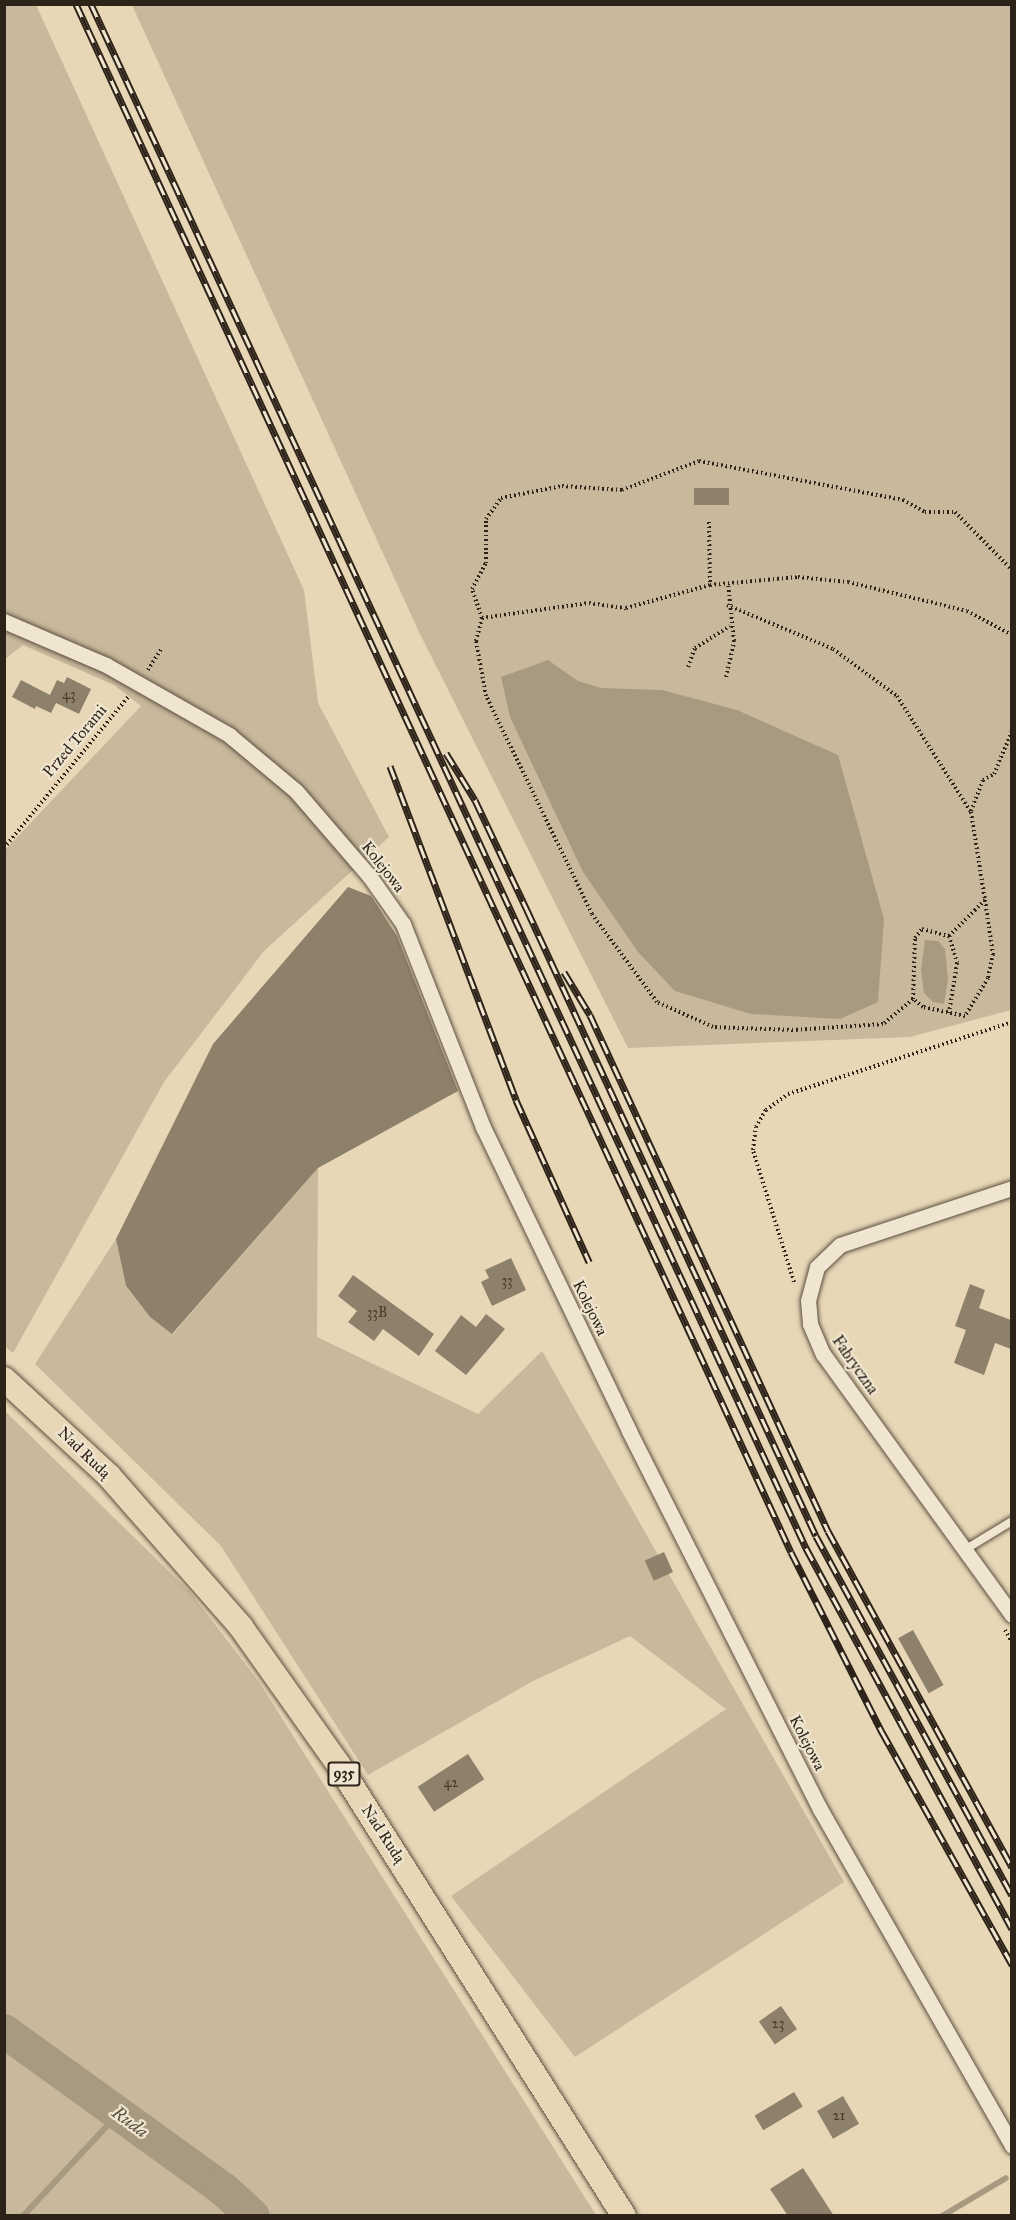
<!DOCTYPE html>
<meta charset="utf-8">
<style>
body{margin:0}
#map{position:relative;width:1016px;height:2220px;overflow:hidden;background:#e7d7b7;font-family:"IM FELL Great Primer",serif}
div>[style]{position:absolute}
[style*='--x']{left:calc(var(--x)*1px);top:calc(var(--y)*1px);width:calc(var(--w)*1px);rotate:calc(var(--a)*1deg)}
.green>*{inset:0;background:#c8b89c}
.water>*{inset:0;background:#a89a81}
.stream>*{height:6px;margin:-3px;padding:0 3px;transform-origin:3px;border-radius:3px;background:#a89a81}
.river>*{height:34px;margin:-17px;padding:0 17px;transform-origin:17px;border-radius:17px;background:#a89a81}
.building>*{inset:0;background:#8e816b;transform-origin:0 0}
.path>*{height:4px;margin-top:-2px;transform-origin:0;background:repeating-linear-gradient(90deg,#2e2318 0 1.5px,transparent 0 4.5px)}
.roads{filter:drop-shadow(0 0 2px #5c5040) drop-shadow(0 0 2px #5c5040)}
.service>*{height:8px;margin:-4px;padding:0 4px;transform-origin:4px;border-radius:4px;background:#efe5d0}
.minor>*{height:15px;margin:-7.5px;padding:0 7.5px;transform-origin:7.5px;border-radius:7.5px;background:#efe5d0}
.primary>*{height:24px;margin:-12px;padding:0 12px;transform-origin:12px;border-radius:12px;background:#e7d7b7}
.rail>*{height:7px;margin-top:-3.5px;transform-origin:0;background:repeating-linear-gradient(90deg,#efe5d0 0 14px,#2e2318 0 28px);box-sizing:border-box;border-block:2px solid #2e2318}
span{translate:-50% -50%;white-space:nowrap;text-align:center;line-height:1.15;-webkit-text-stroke:4.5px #efe5d0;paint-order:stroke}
.number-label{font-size:14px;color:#463a2d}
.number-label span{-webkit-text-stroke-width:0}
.shield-label span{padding:2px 4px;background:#efe5d0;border:2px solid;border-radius:4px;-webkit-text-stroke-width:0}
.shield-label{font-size:15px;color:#2e2318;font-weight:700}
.street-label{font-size:16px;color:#2e2318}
.water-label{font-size:18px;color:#594d3d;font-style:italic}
.frame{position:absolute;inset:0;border:6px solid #2e2318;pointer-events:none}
</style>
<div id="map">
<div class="green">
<i style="clip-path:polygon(4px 5px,36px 5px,304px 590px,318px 703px,389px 837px,264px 951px,164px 1082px,13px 1353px,4px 1346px,5px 850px,141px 706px,114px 685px,23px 645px,5px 659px)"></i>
<i style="clip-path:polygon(132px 5px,1011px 5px,1011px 1010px,910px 1037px,628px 1048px,419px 632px)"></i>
<i style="clip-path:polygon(318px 1168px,317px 1337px,478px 1414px,542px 1351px,844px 1882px,575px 2057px,451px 1896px,726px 1709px,630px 1636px,533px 1681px,368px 1775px,221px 1546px,35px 1364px,116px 1239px,126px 1287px,150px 1317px,173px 1334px)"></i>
<i style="clip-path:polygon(5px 1411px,190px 1592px,259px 1682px,596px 2215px,5px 2215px)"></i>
</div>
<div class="water">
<i style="clip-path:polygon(548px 660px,578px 681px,601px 688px,662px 690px,737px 710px,838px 755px,884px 919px,878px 1002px,840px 1019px,751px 1014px,675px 991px,638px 952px,583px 872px,510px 717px,501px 677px)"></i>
<i style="clip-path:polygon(925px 940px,938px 941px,945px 949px,948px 979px,944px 1004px,933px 1002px,924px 993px,921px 970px)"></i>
</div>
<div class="stream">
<i style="--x:23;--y:2216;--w:141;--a:-47"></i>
<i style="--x:942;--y:2216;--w:74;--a:-30.7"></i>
</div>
<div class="river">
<i style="--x:4;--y:2031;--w:270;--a:35.8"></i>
<i style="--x:223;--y:2189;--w:40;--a:42"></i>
</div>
<div class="building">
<i style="left:694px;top:488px;width:35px;height:17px"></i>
<i style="clip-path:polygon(67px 677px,91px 689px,79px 714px,56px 703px,51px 713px,36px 706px,35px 709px,12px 697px,21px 680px,50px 695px,57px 680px,64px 683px)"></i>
<i style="clip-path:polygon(348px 887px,371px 896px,397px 936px,458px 1091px,318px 1168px,172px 1334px,150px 1317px,126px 1286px,116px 1239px,213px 1044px)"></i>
<i style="clip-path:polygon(511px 1258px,526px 1290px,492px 1306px,481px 1282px,489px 1278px,485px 1270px)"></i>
<i style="clip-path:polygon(353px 1275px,434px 1334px,419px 1356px,383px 1329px,374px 1341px,348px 1322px,357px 1311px,338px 1296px)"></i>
<i style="clip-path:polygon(970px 1284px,985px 1290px,979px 1308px,1011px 1320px,1011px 1349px,995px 1343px,984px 1375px,954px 1363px,966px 1330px,955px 1326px)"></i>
<i style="clip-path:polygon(486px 1314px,505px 1329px,466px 1375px,435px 1351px,461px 1315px,476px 1327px)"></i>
<i style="left:664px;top:1552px;width:22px;height:21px;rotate:66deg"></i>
<i style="left:913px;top:1630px;width:63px;height:17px;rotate:61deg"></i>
<i style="left:468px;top:1754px;width:30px;height:60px;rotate:57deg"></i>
<i style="left:781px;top:2006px;width:28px;height:27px;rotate:55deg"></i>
<i style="left:794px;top:2092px;width:17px;height:46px;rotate:59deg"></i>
<i style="left:843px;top:2096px;width:32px;height:30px;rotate:60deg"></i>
<i style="clip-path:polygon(803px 2168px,834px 2216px,788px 2216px,770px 2189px)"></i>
</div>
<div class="path">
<i style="--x:709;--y:522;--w:63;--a:89.1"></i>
<i style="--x:727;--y:605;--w:115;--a:22.5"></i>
<i style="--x:833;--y:649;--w:79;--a:36.3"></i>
<i style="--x:897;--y:696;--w:138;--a:57.5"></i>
<i style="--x:971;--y:812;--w:89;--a:81"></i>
<i style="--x:985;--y:900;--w:55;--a:81.6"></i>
<i style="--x:993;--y:954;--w:25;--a:102"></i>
<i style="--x:988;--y:978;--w:44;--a:121.2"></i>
<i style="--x:965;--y:1016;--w:43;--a:-167.9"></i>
<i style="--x:923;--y:1007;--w:13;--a:-141"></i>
<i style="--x:913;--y:999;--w:61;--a:-88.1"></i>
<i style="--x:915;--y:938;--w:11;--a:-52"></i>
<i style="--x:922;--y:929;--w:28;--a:15"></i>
<i style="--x:949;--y:936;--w:51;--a:-45"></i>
<i style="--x:482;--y:618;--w:108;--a:-8"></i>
<i style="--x:589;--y:603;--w:37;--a:8"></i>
<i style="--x:626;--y:608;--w:87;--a:-15.3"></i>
<i style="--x:710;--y:585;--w:88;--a:-5.2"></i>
<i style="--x:798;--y:577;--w:50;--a:5.7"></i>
<i style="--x:848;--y:582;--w:122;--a:13.7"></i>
<i style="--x:967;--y:611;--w:51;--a:28.1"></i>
<i style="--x:688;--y:667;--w:20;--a:-70"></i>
<i style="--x:695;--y:648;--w:41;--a:-32.2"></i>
<i style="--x:148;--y:670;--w:26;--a:-58"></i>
<i style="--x:726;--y:677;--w:37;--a:-77"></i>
<i style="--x:734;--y:641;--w:58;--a:-95.9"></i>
<i style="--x:971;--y:811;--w:33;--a:-69"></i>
<i style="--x:983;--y:780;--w:13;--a:-29"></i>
<i style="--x:994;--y:774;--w:47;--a:-67.3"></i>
<i style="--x:4;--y:848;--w:197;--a:-50.6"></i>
<i style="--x:949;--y:936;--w:28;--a:73"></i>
<i style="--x:957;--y:963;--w:51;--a:99.1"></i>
<i style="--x:913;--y:999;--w:39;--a:140"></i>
<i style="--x:883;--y:1024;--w:90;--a:176.2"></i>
<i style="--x:793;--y:1030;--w:80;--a:-177.9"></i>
<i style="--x:713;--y:1027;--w:61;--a:-155.9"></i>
<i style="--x:657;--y:1002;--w:109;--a:-126.5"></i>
<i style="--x:592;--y:914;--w:242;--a:-115.9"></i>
<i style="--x:486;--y:696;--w:56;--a:-100.3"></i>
<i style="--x:476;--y:641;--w:24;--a:-75"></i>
<i style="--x:482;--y:618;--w:31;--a:-109"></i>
<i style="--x:472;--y:589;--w:30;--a:-62"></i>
<i style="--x:486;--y:563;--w:44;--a:-90"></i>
<i style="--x:486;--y:519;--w:26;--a:-54"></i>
<i style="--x:501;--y:498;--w:62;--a:-11.1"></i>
<i style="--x:562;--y:486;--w:60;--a:3.8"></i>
<i style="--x:622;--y:490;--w:82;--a:-20.6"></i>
<i style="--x:699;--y:461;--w:208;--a:10.8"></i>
<i style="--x:903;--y:500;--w:25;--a:29"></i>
<i style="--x:925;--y:512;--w:30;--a:0"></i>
<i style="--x:955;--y:512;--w:81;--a:45.5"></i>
<i style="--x:794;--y:1282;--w:138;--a:-107.3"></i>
<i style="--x:753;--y:1150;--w:23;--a:-83"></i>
<i style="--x:756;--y:1127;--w:20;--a:-60"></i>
<i style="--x:766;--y:1110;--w:27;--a:-36"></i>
<i style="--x:788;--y:1094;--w:235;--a:-17.8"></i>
<i style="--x:1005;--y:1630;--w:14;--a:60"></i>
</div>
<div class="roads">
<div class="service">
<i style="--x:966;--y:1549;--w:54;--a:-31.3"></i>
</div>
<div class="minor">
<i style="--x:4;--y:621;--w:111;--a:23.3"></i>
<i style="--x:106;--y:665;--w:142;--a:29.6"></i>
<i style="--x:229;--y:735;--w:87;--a:39.9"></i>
<i style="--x:296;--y:791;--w:113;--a:49.3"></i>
<i style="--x:370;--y:877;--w:57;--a:54.9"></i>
<i style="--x:403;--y:924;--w:218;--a:68.5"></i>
<i style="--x:483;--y:1127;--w:337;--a:64.3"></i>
<i style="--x:629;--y:1431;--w:424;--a:63.2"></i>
<i style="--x:820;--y:1809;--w:388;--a:60.3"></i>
<i style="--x:1012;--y:1188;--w:181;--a:161.7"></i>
<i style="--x:840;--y:1245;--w:32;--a:136"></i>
<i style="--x:817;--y:1267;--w:34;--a:105"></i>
<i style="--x:808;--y:1300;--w:24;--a:85"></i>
<i style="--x:810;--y:1324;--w:33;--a:67"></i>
<i style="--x:823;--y:1354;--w:322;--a:54.1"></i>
</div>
<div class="primary">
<i style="--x:4;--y:1379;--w:143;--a:42.7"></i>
<i style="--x:109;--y:1476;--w:201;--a:48.8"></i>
<i style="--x:241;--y:1627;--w:168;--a:54.7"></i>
<i style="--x:338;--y:1764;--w:535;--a:57.68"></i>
</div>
</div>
<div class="rail">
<i style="--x:76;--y:4;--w:1705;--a:65.21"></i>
<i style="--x:791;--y:1552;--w:202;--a:63.2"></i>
<i style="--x:882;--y:1732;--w:267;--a:60.8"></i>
<i style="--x:91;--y:4;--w:1702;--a:65.15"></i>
<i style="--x:806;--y:1548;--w:433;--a:61.6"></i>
<i style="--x:446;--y:753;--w:55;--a:58.3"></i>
<i style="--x:475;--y:800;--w:122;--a:64.7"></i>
<i style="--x:527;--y:910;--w:689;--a:65.22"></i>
<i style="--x:816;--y:1536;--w:409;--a:61.4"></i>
<i style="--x:390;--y:766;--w:357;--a:69.3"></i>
<i style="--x:516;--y:1100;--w:178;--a:65.7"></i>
<i style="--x:564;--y:972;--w:50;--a:58.8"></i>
<i style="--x:590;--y:1015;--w:568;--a:65.24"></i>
<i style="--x:828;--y:1531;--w:383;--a:61.3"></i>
</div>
<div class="number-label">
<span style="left:69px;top:695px">43</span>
<span style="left:507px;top:1281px">33</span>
<span style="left:377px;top:1313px">33B</span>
<span style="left:451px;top:1783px">42</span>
<span style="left:778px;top:2024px">23</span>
<span style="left:839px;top:2116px">21</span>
</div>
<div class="shield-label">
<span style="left:344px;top:1774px">935</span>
</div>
<div class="street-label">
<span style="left:75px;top:741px;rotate:-50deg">Przed Torami</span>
<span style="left:383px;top:867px;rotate:52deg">Kolejowa</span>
<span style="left:590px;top:1308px;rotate:64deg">Kolejowa</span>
<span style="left:855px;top:1365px;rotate:55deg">Fabryczna</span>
<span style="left:84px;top:1453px;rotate:44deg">Nad Rudą</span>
<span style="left:807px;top:1743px;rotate:63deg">Kolejowa</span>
<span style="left:383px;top:1834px;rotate:57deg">Nad Rudą</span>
</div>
<div class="water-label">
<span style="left:130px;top:2122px;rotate:36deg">Ruda</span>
</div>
<div class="frame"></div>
</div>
